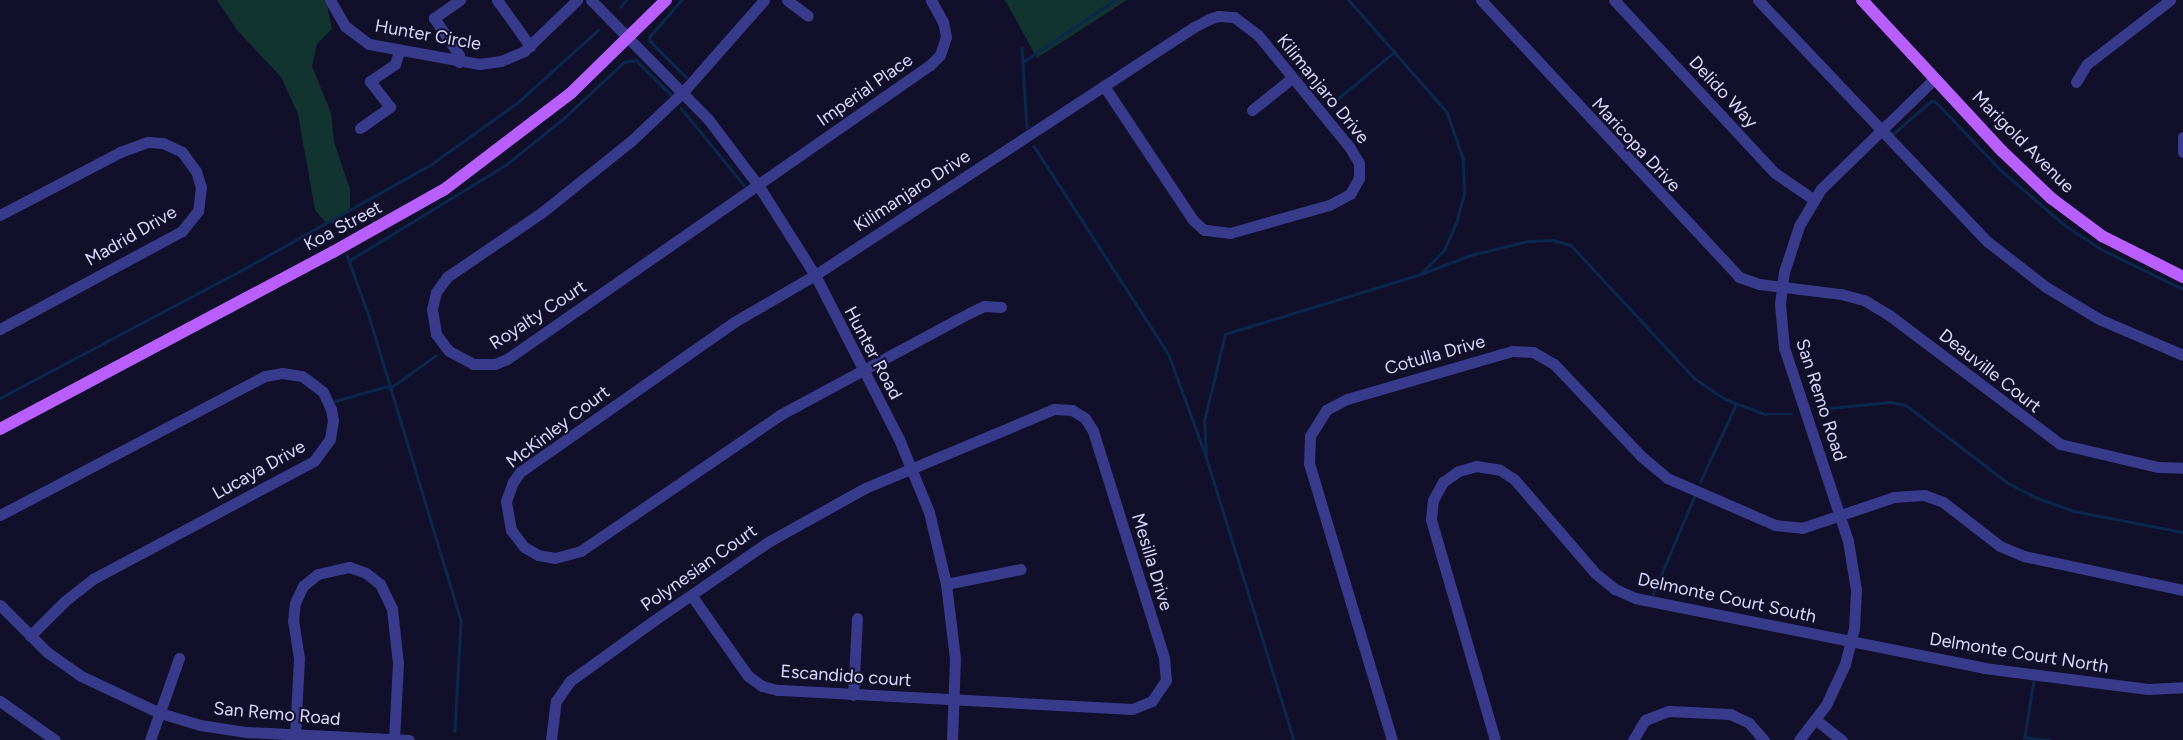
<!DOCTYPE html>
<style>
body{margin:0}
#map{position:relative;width:2183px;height:740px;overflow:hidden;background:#120f2a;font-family:Figtree,sans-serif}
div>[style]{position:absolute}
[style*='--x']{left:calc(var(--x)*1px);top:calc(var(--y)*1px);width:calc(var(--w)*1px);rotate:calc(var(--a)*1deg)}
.green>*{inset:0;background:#123431}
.stream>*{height:2.5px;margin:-1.25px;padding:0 1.25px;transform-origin:1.25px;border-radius:1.25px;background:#0a274e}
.minor>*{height:11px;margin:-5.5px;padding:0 5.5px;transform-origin:5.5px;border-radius:5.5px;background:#383a8b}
.major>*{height:12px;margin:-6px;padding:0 6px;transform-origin:6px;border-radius:6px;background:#ba5fff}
span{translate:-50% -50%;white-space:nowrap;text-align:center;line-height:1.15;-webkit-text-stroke:4px #120f2a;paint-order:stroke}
.street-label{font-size:18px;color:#dad8ff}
</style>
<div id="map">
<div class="green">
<i style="clip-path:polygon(217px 0,326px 0,332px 29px,317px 44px,312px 66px,331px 113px,334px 142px,350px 189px,350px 208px,335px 223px,325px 222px,315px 210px,298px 114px,281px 77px,237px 30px)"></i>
<i style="clip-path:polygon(1005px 0,1127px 0,1037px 58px)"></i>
</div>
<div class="stream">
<i style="--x:682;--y:0;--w:49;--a:130.9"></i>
<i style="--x:650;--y:37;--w:4;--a:90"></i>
<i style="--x:650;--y:41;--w:51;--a:45"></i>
<i style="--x:1349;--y:0;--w:149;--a:48.8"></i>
<i style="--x:1447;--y:112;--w:49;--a:70.8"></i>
<i style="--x:1463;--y:158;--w:34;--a:87"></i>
<i style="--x:1465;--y:192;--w:31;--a:105"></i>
<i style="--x:1457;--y:222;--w:32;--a:114"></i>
<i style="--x:1444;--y:251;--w:31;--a:135"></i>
<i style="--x:620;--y:7;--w:9;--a:-49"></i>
<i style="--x:1022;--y:48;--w:79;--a:86.4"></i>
<i style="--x:1023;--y:62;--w:111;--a:-34"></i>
<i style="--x:1329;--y:106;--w:85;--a:-39.7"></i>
<i style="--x:681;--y:108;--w:99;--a:50.7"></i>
<i style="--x:1893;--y:134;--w:50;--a:-41"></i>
<i style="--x:1931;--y:101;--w:5;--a:11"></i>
<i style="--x:1936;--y:102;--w:97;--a:46.3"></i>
<i style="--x:2003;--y:172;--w:83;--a:40.6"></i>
<i style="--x:2066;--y:226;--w:42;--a:33.3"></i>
<i style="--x:2101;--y:249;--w:91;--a:26"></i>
<i style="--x:1034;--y:146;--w:249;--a:57.1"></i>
<i style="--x:1169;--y:355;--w:108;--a:69.9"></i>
<i style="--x:1206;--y:456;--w:297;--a:72.8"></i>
<i style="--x:347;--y:255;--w:68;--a:70.2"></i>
<i style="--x:370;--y:319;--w:315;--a:73.2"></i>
<i style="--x:461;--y:621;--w:110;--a:93.1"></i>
<i style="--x:350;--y:260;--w:184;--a:-31.4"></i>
<i style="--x:507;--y:164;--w:73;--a:-38.9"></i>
<i style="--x:564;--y:118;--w:82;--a:-43"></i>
<i style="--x:624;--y:62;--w:12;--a:-9"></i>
<i style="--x:636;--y:60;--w:49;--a:45"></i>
<i style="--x:389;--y:389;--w:57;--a:-35.7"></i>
<i style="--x:0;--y:398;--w:274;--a:-27.9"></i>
<i style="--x:242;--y:270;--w:215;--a:-29.2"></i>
<i style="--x:430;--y:165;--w:107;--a:-35.5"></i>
<i style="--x:517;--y:103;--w:109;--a:-42"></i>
<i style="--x:335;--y:401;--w:55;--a:-15.8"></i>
<i style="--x:1818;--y:409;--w:73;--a:-5.5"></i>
<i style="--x:1891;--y:402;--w:15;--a:11"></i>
<i style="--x:1906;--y:405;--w:128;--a:37.4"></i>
<i style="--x:2008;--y:483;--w:34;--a:27"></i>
<i style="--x:2038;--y:498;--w:38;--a:20"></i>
<i style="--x:2074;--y:511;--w:111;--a:10.9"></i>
<i style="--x:1206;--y:456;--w:35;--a:-93"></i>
<i style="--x:1204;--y:421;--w:89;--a:-76.4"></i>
<i style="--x:1225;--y:334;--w:205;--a:-17"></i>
<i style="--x:1421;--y:274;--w:53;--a:-20.8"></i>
<i style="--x:1471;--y:255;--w:59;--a:-13.8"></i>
<i style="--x:1528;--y:241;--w:25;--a:-2"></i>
<i style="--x:1553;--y:240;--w:19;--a:16"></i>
<i style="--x:1571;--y:245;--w:181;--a:47.2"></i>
<i style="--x:1694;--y:378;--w:37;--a:34"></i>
<i style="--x:1725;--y:399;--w:43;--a:20.6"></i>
<i style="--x:1765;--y:414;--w:27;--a:0"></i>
<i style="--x:1700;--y:482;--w:86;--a:-65.2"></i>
<i style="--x:1653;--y:594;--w:105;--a:-67.1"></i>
<i style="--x:2024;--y:737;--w:26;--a:7"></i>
<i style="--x:2024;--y:740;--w:58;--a:-81"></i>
</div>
<div class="minor">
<i style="--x:330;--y:0;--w:30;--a:60"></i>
<i style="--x:345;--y:26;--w:30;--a:37"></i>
<i style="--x:369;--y:44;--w:112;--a:10.3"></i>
<i style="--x:479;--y:64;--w:22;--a:-8"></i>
<i style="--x:501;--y:61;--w:25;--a:-23"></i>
<i style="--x:524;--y:51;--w:74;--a:-43.9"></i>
<i style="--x:497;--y:0;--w:57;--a:54.3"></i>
<i style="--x:591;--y:0;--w:167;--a:45.5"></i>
<i style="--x:708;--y:119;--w:83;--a:52.9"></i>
<i style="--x:758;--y:185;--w:107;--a:57.7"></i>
<i style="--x:815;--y:275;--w:184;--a:62.9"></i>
<i style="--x:899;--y:439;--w:79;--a:67.7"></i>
<i style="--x:929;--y:512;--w:74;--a:76.7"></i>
<i style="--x:946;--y:584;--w:75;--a:83.1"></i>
<i style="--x:955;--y:658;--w:82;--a:92.1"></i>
<i style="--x:764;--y:0;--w:123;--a:131.4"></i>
<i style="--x:683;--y:92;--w:71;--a:136.7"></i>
<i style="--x:631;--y:141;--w:115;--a:141.3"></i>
<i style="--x:541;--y:213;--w:114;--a:145.8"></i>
<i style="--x:447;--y:277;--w:19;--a:126"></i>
<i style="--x:436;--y:292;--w:17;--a:103"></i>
<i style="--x:432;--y:309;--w:25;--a:81"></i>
<i style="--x:436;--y:334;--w:21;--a:53"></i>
<i style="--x:449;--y:351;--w:27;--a:28"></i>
<i style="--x:473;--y:364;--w:22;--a:0"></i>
<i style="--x:495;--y:364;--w:13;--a:-23"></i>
<i style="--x:507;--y:359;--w:515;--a:-34.8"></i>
<i style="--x:930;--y:65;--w:14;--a:-45"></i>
<i style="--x:940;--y:55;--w:19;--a:-72"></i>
<i style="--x:946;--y:37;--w:15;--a:-101"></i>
<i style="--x:943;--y:22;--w:25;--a:-119"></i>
<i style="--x:787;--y:0;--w:26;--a:37"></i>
<i style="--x:1481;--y:0;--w:379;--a:47"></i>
<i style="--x:1739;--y:277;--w:21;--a:19"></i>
<i style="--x:1759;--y:284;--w:83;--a:7"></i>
<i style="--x:1841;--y:294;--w:24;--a:15"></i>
<i style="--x:1864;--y:300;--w:29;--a:31"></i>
<i style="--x:1889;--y:315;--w:214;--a:37"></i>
<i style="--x:2060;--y:444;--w:101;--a:13.2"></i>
<i style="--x:2158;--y:467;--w:25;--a:2"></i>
<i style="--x:1614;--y:0;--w:236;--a:47.1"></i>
<i style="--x:1775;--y:173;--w:46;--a:34.4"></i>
<i style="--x:1758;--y:0;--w:334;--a:46.5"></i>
<i style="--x:1988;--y:242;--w:73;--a:37.8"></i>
<i style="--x:2046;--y:287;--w:62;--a:31.1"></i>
<i style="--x:2099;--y:319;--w:91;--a:23.2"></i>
<i style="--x:459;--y:62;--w:7;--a:-90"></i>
<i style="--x:459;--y:55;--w:45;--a:-124"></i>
<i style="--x:434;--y:18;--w:32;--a:-35"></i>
<i style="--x:2076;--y:82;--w:21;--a:-59"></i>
<i style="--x:2087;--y:64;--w:105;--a:-37.6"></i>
<i style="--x:1252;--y:110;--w:51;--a:-38.7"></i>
<i style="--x:360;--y:128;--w:37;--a:-35"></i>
<i style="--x:390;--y:107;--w:33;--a:-128"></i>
<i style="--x:370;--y:81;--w:30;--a:-34"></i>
<i style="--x:395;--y:64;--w:13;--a:-72"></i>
<i style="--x:2183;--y:137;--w:15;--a:90"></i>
<i style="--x:0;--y:215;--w:136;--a:-27.7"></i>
<i style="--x:120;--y:152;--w:30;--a:-20"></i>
<i style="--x:148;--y:142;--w:15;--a:4"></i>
<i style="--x:163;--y:143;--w:21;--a:25"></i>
<i style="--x:182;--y:152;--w:24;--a:54"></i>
<i style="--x:196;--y:171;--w:17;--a:73"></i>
<i style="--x:201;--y:187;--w:24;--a:97"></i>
<i style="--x:198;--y:211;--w:26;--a:129"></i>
<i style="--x:182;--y:231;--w:207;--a:151.7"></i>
<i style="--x:1001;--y:307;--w:17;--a:-177"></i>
<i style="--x:984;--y:306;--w:14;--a:155"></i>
<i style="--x:971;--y:312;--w:217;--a:151.7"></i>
<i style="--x:780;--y:415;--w:241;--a:145.7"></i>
<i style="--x:581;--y:551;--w:27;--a:165"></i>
<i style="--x:555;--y:558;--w:17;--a:-170"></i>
<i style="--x:538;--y:555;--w:16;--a:-150"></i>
<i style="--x:524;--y:547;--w:21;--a:-127"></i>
<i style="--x:511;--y:530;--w:29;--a:-100"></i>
<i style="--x:506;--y:501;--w:20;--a:-70"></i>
<i style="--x:513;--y:482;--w:12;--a:-55"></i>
<i style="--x:520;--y:472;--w:261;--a:-35"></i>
<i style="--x:734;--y:322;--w:94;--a:-30.1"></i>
<i style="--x:815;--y:275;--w:453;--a:-33.2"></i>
<i style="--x:1194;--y:27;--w:17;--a:-28"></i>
<i style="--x:1209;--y:19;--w:9;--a:-18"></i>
<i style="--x:1218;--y:16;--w:16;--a:4"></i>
<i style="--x:1234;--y:17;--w:30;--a:37"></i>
<i style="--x:1258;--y:35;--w:146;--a:50.8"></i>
<i style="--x:1350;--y:148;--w:17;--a:59"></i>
<i style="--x:1359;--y:163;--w:15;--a:90"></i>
<i style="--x:1359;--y:178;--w:18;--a:119"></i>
<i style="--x:1350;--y:194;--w:24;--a:152"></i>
<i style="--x:1329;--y:205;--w:103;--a:164.2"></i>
<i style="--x:1230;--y:233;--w:26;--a:-173"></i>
<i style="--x:1204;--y:230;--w:15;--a:-138"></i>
<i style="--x:1193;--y:220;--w:161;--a:-123.6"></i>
<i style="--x:0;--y:515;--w:299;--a:-27.7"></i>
<i style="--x:265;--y:376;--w:17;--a:-10"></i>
<i style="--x:282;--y:373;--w:20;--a:9"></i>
<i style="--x:302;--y:376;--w:26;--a:37"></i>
<i style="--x:323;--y:392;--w:19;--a:65"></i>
<i style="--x:331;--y:409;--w:11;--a:80"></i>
<i style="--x:333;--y:420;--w:19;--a:99"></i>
<i style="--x:330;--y:439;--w:27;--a:126"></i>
<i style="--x:314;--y:461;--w:251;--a:151.9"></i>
<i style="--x:93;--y:579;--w:37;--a:142"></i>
<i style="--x:64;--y:602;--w:48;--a:135"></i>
<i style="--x:946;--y:584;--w:76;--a:-11.3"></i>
<i style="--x:0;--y:605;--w:66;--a:45"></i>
<i style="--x:47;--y:652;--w:42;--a:35.2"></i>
<i style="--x:81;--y:676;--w:87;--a:25.1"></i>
<i style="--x:160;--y:713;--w:42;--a:16.7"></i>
<i style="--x:200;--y:725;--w:47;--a:8.7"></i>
<i style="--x:246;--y:732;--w:163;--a:2.8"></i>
<i style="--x:853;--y:695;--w:77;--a:-87"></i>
<i style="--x:0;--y:701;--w:67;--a:35.3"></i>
<i style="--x:1816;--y:720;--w:33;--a:38"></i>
<i style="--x:295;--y:735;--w:77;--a:-87"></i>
<i style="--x:299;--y:658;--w:37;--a:-99"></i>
<i style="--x:293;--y:621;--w:18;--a:-84"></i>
<i style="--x:295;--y:603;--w:19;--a:-65"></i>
<i style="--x:303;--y:586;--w:19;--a:-39"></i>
<i style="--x:318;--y:574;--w:32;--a:-13"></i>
<i style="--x:349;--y:567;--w:18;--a:19"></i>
<i style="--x:366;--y:573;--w:18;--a:38"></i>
<i style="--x:380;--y:584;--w:28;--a:64"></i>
<i style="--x:392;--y:609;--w:54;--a:83.7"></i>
<i style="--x:398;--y:663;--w:76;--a:93"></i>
<i style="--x:150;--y:740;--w:87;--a:-70.5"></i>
<i style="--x:551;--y:740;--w:39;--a:-83"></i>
<i style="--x:556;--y:701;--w:24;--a:-55"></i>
<i style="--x:570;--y:681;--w:106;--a:-35.8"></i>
<i style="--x:656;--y:619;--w:136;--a:-34.5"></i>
<i style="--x:768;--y:542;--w:111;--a:-29.1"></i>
<i style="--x:865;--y:488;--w:205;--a:-22.7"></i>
<i style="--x:1054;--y:409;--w:18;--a:3"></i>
<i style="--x:1072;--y:410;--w:15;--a:32"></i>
<i style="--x:1085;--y:418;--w:15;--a:58"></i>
<i style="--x:1093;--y:431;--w:238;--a:72.6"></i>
<i style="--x:1164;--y:658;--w:22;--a:85"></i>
<i style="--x:1166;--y:680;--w:25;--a:124"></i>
<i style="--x:1152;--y:701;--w:22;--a:158"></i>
<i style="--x:1132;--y:709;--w:356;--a:-176.9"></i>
<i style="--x:777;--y:690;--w:16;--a:-165"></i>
<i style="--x:762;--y:686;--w:17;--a:-144"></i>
<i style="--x:748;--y:676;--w:99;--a:-125.1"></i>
<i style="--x:1392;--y:740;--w:288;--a:-106.7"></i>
<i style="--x:1309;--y:464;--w:28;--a:-88"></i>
<i style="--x:1310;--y:436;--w:31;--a:-58"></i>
<i style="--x:1326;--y:410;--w:24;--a:-28"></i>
<i style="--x:1347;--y:399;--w:172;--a:-16.2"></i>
<i style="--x:1512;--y:351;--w:21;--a:3"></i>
<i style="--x:1533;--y:352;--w:24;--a:30"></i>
<i style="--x:1554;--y:364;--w:127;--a:46.6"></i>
<i style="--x:1641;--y:456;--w:34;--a:40"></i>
<i style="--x:1667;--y:478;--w:118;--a:23.5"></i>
<i style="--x:1775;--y:525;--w:27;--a:6"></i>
<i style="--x:1802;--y:528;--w:97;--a:-18.6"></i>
<i style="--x:1894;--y:497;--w:30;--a:-4"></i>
<i style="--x:1924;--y:495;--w:20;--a:20"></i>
<i style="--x:1943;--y:502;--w:72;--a:37.7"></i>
<i style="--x:2000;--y:546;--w:26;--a:23"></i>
<i style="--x:2024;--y:556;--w:163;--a:12.1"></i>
<i style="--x:1495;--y:740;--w:230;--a:-106.2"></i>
<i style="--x:1431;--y:519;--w:19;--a:-84"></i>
<i style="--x:1433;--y:500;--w:21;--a:-61"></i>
<i style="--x:1443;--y:482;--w:19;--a:-35"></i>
<i style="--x:1459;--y:471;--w:18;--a:-16"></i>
<i style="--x:1476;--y:466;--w:24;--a:9"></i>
<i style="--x:1500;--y:470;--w:17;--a:33"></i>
<i style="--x:1514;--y:479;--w:124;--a:49.2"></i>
<i style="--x:1595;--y:573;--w:26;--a:39"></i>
<i style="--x:1615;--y:589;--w:22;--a:24"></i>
<i style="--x:1635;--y:598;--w:356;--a:11.3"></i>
<i style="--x:1984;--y:668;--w:165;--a:7.3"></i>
<i style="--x:2148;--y:689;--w:35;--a:-3"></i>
<i style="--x:1633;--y:740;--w:23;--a:-59"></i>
<i style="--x:1645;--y:720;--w:26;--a:-21"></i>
<i style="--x:1669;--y:711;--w:61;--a:2.8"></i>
<i style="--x:1730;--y:714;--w:21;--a:25"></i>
<i style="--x:1749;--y:723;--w:23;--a:49"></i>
<i style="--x:1799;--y:740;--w:44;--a:-52.4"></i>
<i style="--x:1826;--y:705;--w:45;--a:-65.1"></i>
<i style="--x:1845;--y:664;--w:36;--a:-76"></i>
<i style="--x:1854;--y:629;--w:39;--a:-87"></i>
<i style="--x:1856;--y:590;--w:50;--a:-99.3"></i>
<i style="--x:1848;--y:541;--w:203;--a:-108.3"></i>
<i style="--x:1784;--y:348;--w:44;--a:-95.2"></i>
<i style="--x:1780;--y:304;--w:32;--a:-83"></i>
<i style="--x:1784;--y:272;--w:48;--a:-71.9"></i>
<i style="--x:1799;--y:226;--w:43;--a:-59.3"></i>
<i style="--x:1821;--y:189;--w:159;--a:-44.2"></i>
</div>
<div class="major">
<i style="--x:1862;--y:0;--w:206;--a:47.2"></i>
<i style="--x:2002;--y:151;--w:68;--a:43.8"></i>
<i style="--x:2051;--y:198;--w:64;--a:36.7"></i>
<i style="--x:2102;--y:236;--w:91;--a:26.8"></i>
<i style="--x:0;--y:429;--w:377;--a:-28"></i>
<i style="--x:333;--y:252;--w:129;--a:-29.4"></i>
<i style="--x:445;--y:189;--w:158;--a:-37.3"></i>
<i style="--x:571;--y:93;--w:133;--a:-44.4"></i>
</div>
<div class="street-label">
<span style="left:428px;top:35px;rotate:10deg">Hunter Circle</span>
<span style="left:1323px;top:89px;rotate:51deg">Kilimanjaro Drive</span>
<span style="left:865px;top:90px;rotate:-35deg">Imperial Place</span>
<span style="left:1723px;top:92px;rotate:47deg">Delido Way</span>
<span style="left:2023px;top:142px;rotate:45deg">Marigold Avenue</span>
<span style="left:1636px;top:145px;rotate:47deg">Maricopa Drive</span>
<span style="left:912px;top:191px;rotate:-33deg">Kilimanjaro Drive</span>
<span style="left:343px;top:226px;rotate:-28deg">Koa Street</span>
<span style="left:131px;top:236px;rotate:-30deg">Madrid Drive</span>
<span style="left:538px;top:315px;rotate:-33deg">Royalty Court</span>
<span style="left:873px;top:353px;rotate:62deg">Hunter Road</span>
<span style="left:1435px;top:355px;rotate:-16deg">Cotulla Drive</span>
<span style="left:1990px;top:371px;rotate:38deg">Deauville Court</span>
<span style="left:1821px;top:400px;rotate:72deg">San Remo Road</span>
<span style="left:558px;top:427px;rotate:-37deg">McKinley Court</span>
<span style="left:259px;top:470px;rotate:-29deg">Lucaya Drive</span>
<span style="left:1152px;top:562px;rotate:73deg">Mesilla Drive</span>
<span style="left:699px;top:568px;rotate:-35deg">Polynesian Court</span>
<span style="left:1727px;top:598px;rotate:12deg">Delmonte Court South</span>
<span style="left:2019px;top:653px;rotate:9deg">Delmonte Court North</span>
<span style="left:846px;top:676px;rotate:4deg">Escandido court</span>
<span style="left:277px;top:714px;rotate:5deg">San Remo Road</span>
</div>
</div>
